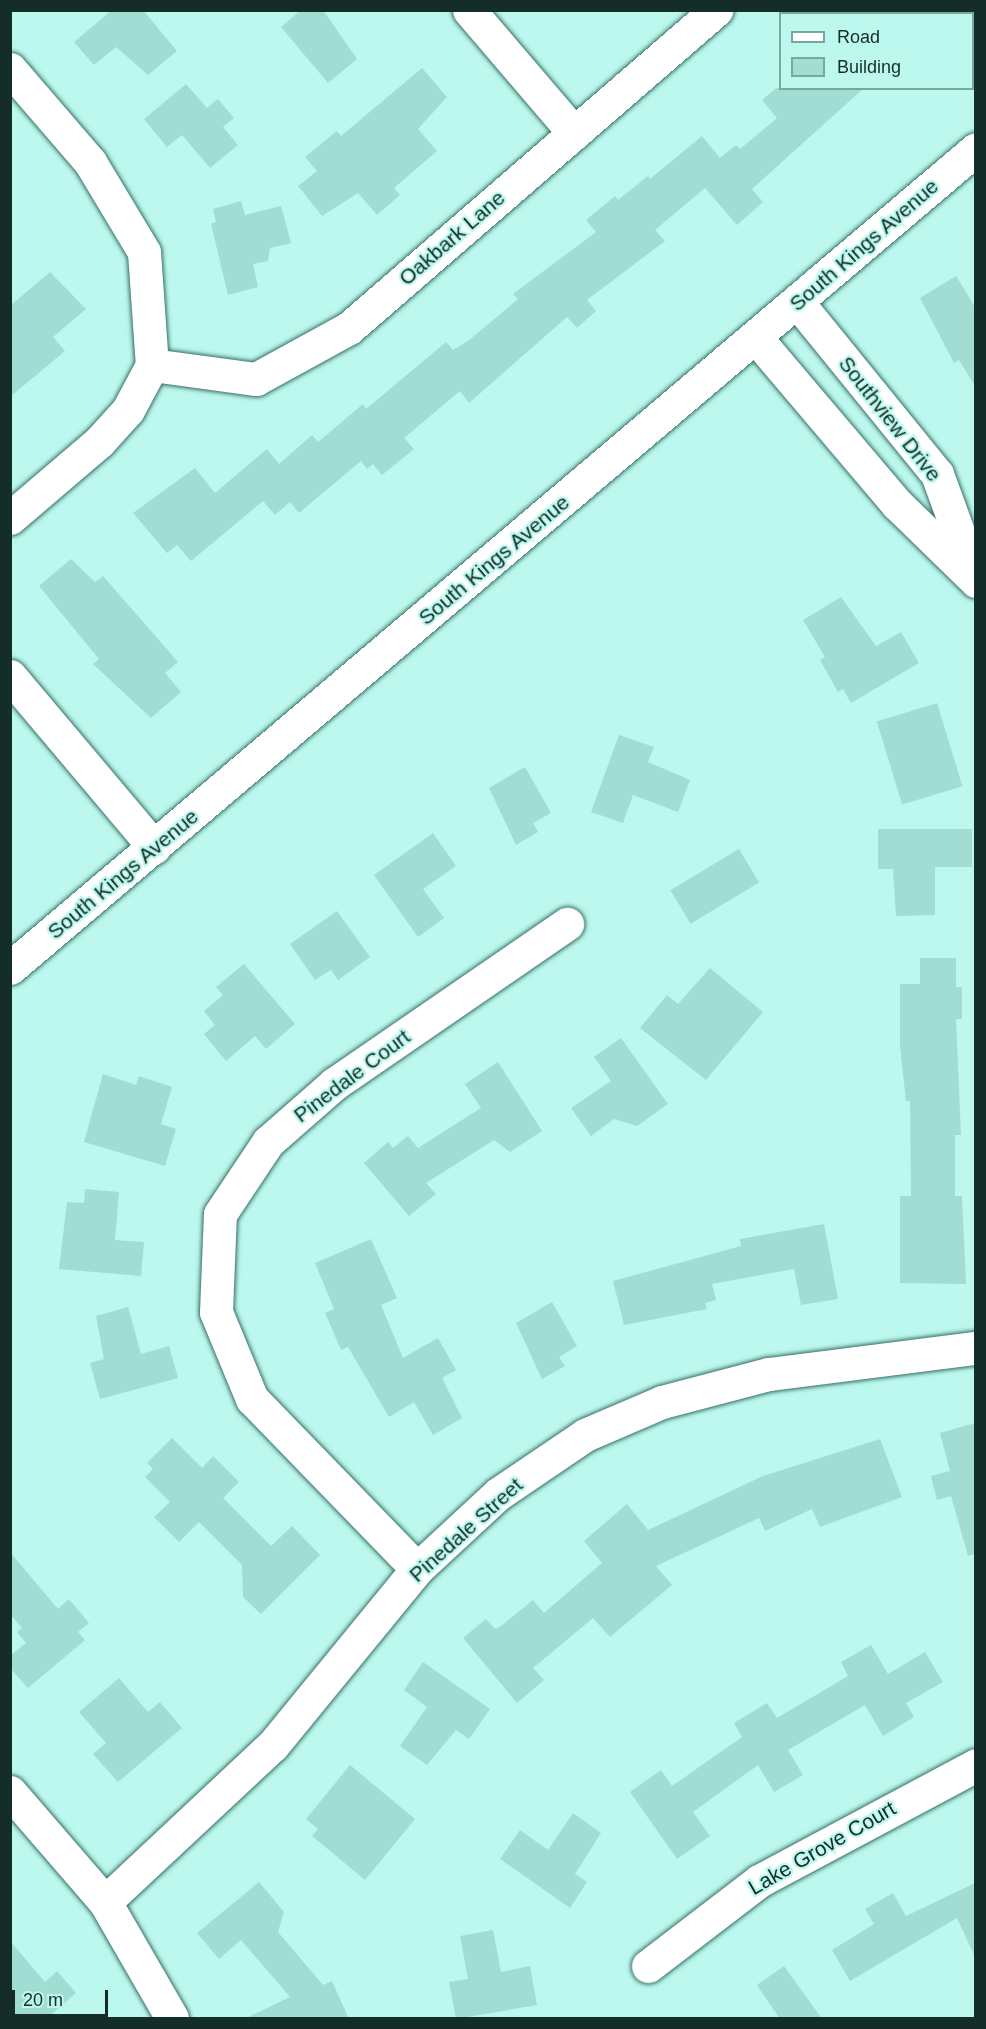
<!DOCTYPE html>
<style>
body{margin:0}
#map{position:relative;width:986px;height:2029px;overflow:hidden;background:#bcf8ee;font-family:Arial,sans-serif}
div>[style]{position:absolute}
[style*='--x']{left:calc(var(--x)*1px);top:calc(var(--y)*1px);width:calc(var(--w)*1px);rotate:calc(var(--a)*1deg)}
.building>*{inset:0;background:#a1ddd3;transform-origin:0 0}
.roads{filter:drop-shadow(0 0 2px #377068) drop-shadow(0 0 2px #377068)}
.street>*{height:33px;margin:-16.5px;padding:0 16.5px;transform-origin:16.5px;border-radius:16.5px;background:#fff}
.secondary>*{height:33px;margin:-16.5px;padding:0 16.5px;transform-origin:16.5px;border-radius:16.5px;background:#fff}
span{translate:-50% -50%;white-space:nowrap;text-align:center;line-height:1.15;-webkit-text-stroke:4.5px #bcf8ee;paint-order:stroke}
.street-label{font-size:21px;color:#152d29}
.frame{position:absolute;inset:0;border:12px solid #152d29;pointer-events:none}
.legend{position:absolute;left:779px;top:12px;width:195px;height:78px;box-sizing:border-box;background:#bcf8ee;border:2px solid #79a79f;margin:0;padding:8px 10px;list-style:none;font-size:18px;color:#152d29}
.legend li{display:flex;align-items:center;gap:12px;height:30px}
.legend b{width:30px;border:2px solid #79a79f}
.scale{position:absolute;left:12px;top:1990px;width:96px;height:27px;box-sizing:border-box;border:3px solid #152d29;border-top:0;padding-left:8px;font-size:18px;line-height:21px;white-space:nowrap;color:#152d29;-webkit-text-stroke:4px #bcf8ee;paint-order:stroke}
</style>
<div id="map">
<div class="building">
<i style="clip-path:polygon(112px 10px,143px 10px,177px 51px,148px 75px,116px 47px,94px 65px,74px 42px)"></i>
<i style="clip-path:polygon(301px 10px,323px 10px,357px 59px,328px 83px,281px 27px)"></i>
<i style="clip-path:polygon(422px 68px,447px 97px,418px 129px,437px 151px,394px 188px,400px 195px,377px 215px,358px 193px,322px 216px,298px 186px,317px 171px,305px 157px,337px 131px,341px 136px)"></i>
<i style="clip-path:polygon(186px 84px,207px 108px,218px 99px,234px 118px,223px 127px,238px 145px,210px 168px,182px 135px,167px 147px,144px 119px)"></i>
<i style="clip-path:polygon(776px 88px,864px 88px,752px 189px,763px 202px,737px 225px,705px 188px,655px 230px,665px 241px,587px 300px,596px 311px,577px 328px,567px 317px,469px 403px,460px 391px,404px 438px,414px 449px,382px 475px,373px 464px,367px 469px,361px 461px,299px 513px,290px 502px,275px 515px,263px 501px,191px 561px,177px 545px,167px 553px,133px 513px,195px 468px,215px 493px,267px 449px,279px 464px,312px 435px,318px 442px,363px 404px,366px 409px,446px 342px,453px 350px,468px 341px,518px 299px,513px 294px,596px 232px,586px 220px,615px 196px,618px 200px,648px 176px,650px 179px,702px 136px,720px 158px,736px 145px,740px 149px,777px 118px,762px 100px)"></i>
<i style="clip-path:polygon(241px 201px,245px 215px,281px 206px,291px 243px,270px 248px,268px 261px,253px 264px,258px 287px,228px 295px,211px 224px,216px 222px,213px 209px)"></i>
<i style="clip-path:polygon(50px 272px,86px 309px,53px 337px,65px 351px,10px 397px,10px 306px)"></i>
<i style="clip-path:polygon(956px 276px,975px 307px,975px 386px,959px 360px,954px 363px,920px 298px)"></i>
<i style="clip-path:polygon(71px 559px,95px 582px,103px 576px,178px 662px,165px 673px,181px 692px,151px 718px,93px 664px,99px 659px,39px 586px)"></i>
<i style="clip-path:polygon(841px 597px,876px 646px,901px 632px,919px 663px,851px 703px,843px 689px,838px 692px,820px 660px,825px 657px,803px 620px)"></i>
<i style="left:937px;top:703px;width:87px;height:63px;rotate:73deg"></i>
<i style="clip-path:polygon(619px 735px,654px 747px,648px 762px,690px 780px,678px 812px,633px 795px,623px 823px,591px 812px)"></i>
<i style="clip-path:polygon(525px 767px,551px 813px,533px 823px,538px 832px,516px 845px,489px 788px)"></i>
<i style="clip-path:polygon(878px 829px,972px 829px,972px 867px,935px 867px,935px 915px,896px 916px,893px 869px,878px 869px)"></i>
<i style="clip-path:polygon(433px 833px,456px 866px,423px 889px,444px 918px,418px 937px,374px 875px)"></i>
<i style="left:739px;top:849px;width:39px;height:80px;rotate:59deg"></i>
<i style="clip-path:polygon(337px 911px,370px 957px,338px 980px,331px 970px,315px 980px,290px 944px)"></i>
<i style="clip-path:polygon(920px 958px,956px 958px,956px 987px,962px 987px,962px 1019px,956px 1019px,961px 1135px,955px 1135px,955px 1196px,962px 1196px,966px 1284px,900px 1283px,900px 1196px,911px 1196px,910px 1101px,906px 1101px,900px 1046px,900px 984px,920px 984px)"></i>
<i style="clip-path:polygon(244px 964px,295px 1024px,266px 1049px,255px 1036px,226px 1061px,204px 1034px,215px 1025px,204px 1011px,223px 995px,216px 987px)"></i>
<i style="clip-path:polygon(710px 968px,763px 1012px,706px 1080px,640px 1028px,667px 995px,678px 1004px)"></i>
<i style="clip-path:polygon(621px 1038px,668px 1104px,637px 1126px,614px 1119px,591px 1136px,571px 1108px,611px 1081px,594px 1057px)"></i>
<i style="clip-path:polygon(498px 1062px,542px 1131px,510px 1152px,494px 1140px,426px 1183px,436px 1194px,409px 1216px,364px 1163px,388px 1142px,393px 1148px,408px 1136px,418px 1148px,481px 1108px,465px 1084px)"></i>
<i style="clip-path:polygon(103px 1074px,136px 1085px,139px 1076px,172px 1087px,161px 1124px,176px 1129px,165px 1166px,84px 1142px)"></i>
<i style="clip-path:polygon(85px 1189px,119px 1192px,115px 1240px,144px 1242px,141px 1276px,59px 1269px,67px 1202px,84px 1203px)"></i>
<i style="clip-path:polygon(824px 1224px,838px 1299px,801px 1305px,794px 1269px,712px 1284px,716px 1300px,705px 1303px,707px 1309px,624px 1325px,613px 1281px,741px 1246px,740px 1239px)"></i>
<i style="clip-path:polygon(371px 1239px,397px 1298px,381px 1305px,403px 1358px,438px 1338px,456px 1370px,442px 1378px,462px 1418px,433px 1435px,414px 1402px,389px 1417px,348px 1347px,341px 1350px,325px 1313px,334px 1309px,315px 1263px)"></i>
<i style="clip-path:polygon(552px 1302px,577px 1346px,559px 1357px,565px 1366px,542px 1379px,516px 1323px)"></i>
<i style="clip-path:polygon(128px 1307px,141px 1354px,169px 1346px,178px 1378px,100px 1399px,90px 1363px,104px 1359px,96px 1316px)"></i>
<i style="clip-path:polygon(975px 1423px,975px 1554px,968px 1556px,951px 1496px,937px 1500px,931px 1476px,950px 1471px,940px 1433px)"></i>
<i style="clip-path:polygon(172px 1438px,202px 1468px,213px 1456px,239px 1482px,223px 1498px,271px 1546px,292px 1526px,320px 1555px,261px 1614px,243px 1597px,242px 1565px,199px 1522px,179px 1542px,154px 1517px,170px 1502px,145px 1477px,153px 1469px,147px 1463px)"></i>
<i style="clip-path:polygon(880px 1439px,902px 1497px,820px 1527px,812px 1509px,765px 1531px,759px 1518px,656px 1566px,672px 1585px,610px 1637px,593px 1618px,533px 1668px,544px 1680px,517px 1703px,463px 1638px,486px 1619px,495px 1629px,501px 1626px,533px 1600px,544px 1613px,602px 1563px,584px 1541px,627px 1504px,648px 1530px,763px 1476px)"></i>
<i style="clip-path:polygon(10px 1552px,58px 1609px,69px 1599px,89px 1623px,78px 1632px,85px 1640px,28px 1688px,10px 1668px,10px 1656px,26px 1643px,17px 1632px,22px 1628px,10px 1614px)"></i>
<i style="clip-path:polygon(871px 1645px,888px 1674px,925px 1652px,943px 1682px,906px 1703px,914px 1717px,883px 1736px,865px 1705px,788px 1750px,803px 1775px,774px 1792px,758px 1765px,693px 1812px,710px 1836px,677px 1859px,630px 1792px,661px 1770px,672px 1786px,742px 1737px,734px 1723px,767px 1703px,777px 1718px,848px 1676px,841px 1662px)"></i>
<i style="clip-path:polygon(423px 1662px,490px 1709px,469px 1739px,456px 1730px,427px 1765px,400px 1746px,427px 1707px,404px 1690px)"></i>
<i style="clip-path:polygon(119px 1678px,148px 1712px,160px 1702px,182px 1728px,118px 1782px,93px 1754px,106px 1743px,79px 1712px)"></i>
<i style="clip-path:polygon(350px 1765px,415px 1819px,365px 1880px,312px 1836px,318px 1829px,306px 1819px)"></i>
<i style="clip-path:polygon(573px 1813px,601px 1833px,575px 1874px,587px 1882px,570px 1908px,500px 1859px,520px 1830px,548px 1850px)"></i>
<i style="clip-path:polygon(259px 1882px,284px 1912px,278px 1932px,323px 1985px,332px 1981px,349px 2019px,244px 2019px,290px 1997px,241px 1940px,219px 1959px,197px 1933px)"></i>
<i style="clip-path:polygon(975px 1883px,975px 1957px,957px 1918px,850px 1981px,832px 1950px,874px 1924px,865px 1909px,893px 1893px,906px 1916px)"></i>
<i style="clip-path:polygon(493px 1930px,501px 1972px,530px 1966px,537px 2005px,456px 2019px,449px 1982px,468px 1979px,460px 1936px)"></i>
<i style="clip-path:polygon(10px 1941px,45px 1982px,57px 1971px,76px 1993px,46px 2019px,10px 2019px)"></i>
<i style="clip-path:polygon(784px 1966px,810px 2002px,822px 2019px,780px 2019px,757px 1985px)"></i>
</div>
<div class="roads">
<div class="street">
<i style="--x:469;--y:10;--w:162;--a:49.5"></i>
<i style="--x:10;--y:69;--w:123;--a:49.3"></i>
<i style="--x:90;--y:162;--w:105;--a:59"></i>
<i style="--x:144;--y:252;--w:113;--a:86"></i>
<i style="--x:152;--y:365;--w:51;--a:118.1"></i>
<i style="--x:128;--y:410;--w:43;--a:132.2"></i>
<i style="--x:99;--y:442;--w:117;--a:139.5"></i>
<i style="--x:798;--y:303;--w:220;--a:50.9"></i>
<i style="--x:937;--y:474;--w:114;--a:70"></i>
<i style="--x:757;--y:339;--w:216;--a:49.7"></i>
<i style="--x:897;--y:504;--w:103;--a:44.2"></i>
<i style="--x:152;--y:365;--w:105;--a:7.7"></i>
<i style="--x:256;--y:379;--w:106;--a:-28.7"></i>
<i style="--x:349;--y:328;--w:486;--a:-40.9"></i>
<i style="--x:10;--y:676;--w:224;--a:49.9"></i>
<i style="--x:417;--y:1569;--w:237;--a:-134.1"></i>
<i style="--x:252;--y:1399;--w:94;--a:-112.5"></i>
<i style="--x:216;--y:1312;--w:98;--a:-87.7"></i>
<i style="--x:220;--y:1214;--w:87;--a:-56.3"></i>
<i style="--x:268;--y:1142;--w:88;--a:-41.3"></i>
<i style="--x:334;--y:1084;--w:283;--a:-34.5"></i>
<i style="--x:10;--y:1792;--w:145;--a:49.2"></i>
<i style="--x:105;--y:1902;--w:134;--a:60"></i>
<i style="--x:105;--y:1902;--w:230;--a:-43.1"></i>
<i style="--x:273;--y:1745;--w:227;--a:-50.7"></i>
<i style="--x:417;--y:1569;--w:110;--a:-42.8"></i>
<i style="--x:498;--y:1494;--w:105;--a:-34.1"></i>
<i style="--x:585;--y:1435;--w:84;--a:-23.2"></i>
<i style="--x:662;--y:1402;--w:111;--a:-14.7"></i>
<i style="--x:769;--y:1374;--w:209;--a:-7.2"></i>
<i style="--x:648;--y:1966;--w:140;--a:-37.4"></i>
<i style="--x:759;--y:1881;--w:246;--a:-28.1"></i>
</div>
<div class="secondary">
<i style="--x:10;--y:968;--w:1266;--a:-40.29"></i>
</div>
</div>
<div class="street-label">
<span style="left:452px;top:238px;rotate:-41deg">Oakbark Lane</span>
<span style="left:864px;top:245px;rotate:-41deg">South Kings Avenue</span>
<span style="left:890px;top:419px;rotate:52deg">Southview Drive</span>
<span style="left:494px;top:560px;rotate:-40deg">South Kings Avenue</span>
<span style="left:123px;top:874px;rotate:-40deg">South Kings Avenue</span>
<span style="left:352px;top:1076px;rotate:-37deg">Pinedale Court</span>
<span style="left:466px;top:1530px;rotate:-42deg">Pinedale Street</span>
<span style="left:822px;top:1848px;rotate:-30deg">Lake Grove Court</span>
</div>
<div class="frame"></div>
<ul class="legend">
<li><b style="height:8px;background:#fff"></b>Road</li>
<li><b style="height:16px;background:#a1ddd3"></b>Building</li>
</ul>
<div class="scale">20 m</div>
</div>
